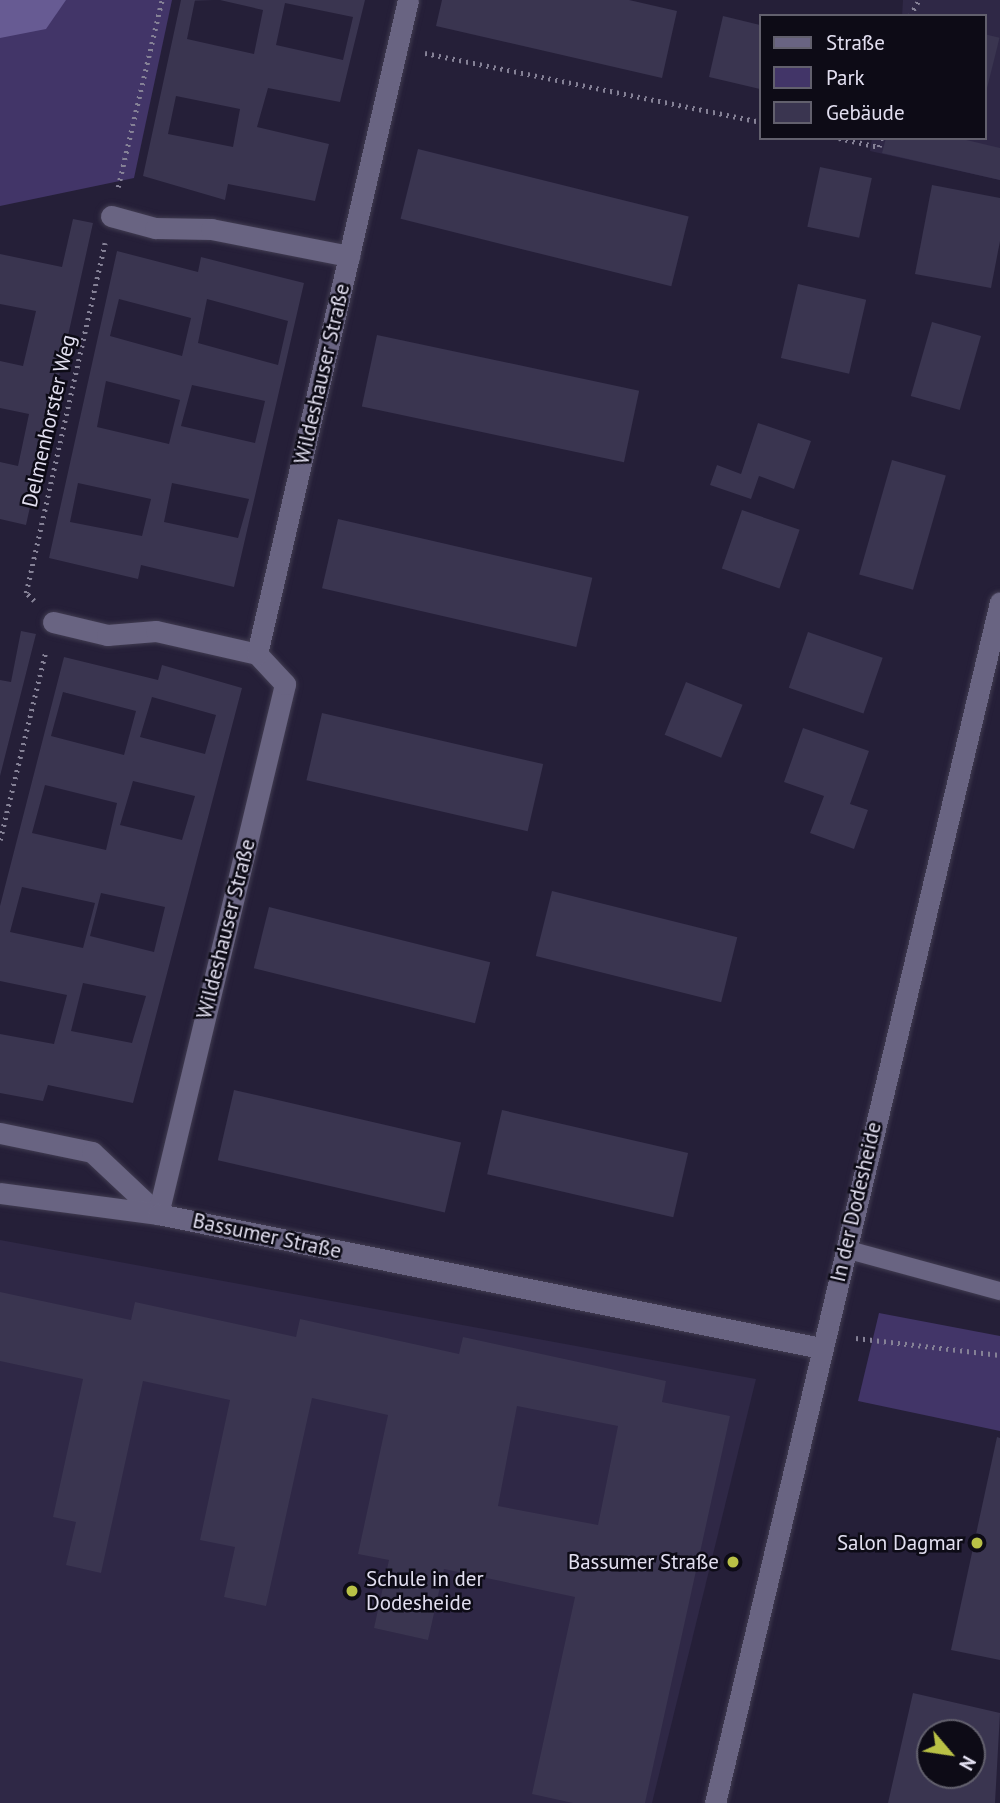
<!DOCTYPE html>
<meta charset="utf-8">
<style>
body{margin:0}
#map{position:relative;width:1000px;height:1803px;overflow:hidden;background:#251f38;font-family:"PT Sans",sans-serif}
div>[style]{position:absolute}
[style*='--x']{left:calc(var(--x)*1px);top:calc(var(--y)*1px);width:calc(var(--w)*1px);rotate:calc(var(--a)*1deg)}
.built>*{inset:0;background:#2f2846}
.green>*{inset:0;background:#423568}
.water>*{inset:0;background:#675b93}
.building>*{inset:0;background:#3a3550;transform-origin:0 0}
.path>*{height:4.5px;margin-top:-2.25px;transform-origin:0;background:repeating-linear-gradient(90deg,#858196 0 2px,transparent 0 7px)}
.roads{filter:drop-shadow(0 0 2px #413c51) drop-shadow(0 0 2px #413c51)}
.service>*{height:18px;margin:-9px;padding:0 9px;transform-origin:9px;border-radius:9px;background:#696482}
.minor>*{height:21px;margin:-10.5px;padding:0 10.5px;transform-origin:10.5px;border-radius:10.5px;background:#696482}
.tertiary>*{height:21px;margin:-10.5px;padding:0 10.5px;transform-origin:10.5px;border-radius:10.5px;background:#696482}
.dots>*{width:19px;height:19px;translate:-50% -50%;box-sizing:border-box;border:4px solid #0d0b16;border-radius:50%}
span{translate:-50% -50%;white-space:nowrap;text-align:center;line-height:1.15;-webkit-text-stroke:5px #0d0b16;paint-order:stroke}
.street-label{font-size:21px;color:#e2dff0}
.poi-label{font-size:21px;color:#e2dff0}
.right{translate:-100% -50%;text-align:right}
.left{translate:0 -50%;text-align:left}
.legend{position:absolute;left:759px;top:14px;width:228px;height:126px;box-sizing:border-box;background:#0d0b16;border:2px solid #62606d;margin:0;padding:9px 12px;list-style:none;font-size:21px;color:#e2dff0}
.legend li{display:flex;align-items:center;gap:14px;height:35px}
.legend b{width:35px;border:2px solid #62606d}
.north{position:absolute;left:916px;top:1719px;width:70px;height:70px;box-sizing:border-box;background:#0d0b16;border:2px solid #62606d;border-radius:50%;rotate:119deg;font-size:19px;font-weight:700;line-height:28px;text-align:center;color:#e2dff0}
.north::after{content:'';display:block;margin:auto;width:24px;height:32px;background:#b9c146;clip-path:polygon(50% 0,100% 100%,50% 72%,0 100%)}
</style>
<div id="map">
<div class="built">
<i style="clip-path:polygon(903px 0,1000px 0,1000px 180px,870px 151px,872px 138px,984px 138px,984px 16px,902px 16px)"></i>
<i style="clip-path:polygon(0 1240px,756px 1379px,652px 1803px,0 1803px)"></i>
</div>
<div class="green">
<i style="clip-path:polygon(0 0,172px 0,134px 178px,0 206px)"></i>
<i style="clip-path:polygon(879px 1313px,1000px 1336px,1000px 1431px,858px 1401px)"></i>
</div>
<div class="water">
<i style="clip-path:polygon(0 0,66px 0,46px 29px,0 38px)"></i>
</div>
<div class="building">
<i style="clip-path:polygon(evenodd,181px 0,195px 0,187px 39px,254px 54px,263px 10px,220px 0,365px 0,340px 102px,268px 88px,257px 127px,329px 144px,315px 201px,228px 184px,225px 200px,143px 176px,181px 0,285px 3px,353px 17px,343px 60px,276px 45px,285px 3px,181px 0,176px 96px,240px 109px,233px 147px,168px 134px,176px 96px)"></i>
<i style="clip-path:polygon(442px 0,629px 0,677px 11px,662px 78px,436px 26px)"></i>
<i style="clip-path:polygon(723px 16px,760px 25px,760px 89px,709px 77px)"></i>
<i style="left:984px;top:34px;width:16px;height:62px;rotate:14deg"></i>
<i style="clip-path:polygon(886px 138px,958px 138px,1000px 148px,1000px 180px,882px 153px)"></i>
<i style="left:418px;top:149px;width:279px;height:72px;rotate:14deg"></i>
<i style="left:820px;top:167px;width:53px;height:61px;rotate:12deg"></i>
<i style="clip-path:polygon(932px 185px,1000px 198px,1000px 241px,991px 288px,915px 274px)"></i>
<i style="clip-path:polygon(73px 219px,93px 223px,26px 525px,0 519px,0 462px,18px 466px,29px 414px,0 408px,0 361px,23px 366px,36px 311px,0 304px,0 254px,62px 267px)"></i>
<i style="clip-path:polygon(evenodd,117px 251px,198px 272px,201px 257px,304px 283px,234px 587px,141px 565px,138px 579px,49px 558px,117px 251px,119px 299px,191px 318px,182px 356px,110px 336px,119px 299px,117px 251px,207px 299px,288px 321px,278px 365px,198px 343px,207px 299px,117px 251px,106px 381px,180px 400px,169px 444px,97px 427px,106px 381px,117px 251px,192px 385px,265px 401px,255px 443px,181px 426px,192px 385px,117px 251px,78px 483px,151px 499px,142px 536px,70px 522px,78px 483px,117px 251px,172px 483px,249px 499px,238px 538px,164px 522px,172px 483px)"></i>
<i style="left:798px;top:284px;width:70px;height:76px;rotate:13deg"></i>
<i style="left:932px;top:322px;width:51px;height:77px;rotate:16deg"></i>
<i style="left:377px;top:335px;width:268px;height:73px;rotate:12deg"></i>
<i style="clip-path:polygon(758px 423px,811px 441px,794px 489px,759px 476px,751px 499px,710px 485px,717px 465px,741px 474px)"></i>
<i style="left:892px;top:460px;width:56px;height:119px;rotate:16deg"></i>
<i style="left:742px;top:510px;width:61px;height:62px;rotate:19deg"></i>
<i style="left:338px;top:519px;width:261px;height:71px;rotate:13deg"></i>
<i style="clip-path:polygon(21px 631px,36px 634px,0 776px,0 680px,11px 682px)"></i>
<i style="left:808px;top:632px;width:79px;height:59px;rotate:19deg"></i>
<i style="clip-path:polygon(evenodd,64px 657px,158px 680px,162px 665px,242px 688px,133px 1103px,48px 1085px,43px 1101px,0 1093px,0 1034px,54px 1044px,67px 995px,0 981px,0 906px,64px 657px,63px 692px,136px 711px,124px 755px,51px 736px,63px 692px,64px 657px,152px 697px,216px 715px,205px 754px,140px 737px,152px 697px,64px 657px,133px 781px,195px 796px,182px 840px,120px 825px,133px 781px,64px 657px,45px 785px,117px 803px,106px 850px,32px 833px,45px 785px,64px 657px,22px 887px,95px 903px,83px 948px,10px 932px,22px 887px,64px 657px,101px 893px,165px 907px,154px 952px,90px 936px,101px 893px,64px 657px,83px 983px,146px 996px,132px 1043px,71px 1031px,83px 983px)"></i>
<i style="left:686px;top:682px;width:61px;height:57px;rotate:22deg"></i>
<i style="left:322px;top:713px;width:227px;height:69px;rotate:13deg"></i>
<i style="clip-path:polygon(803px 728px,869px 751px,850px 804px,868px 810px,854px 849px,810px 833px,824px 796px,784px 782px)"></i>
<i style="left:552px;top:891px;width:191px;height:67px;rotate:14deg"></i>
<i style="left:269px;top:907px;width:228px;height:63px;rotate:14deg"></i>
<i style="left:234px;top:1090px;width:233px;height:72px;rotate:13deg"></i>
<i style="left:502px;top:1110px;width:191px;height:66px;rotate:13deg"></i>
<i style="clip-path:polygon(evenodd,0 1292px,131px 1320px,135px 1302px,296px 1337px,300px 1319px,459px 1354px,463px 1337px,666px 1381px,662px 1402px,730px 1416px,645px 1803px,573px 1803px,532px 1794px,575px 1597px,444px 1569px,428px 1640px,374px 1628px,389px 1560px,358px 1554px,388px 1415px,312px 1398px,266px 1606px,224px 1597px,235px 1547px,200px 1540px,230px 1400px,143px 1381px,101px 1573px,66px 1565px,76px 1522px,53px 1517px,83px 1379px,0 1361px,0 1292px,517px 1406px,618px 1426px,598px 1525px,498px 1506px,517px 1406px)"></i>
<i style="clip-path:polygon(997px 1437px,1000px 1438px,1000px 1660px,951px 1650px)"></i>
<i style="clip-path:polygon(evenodd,913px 1693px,1000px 1713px,995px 1803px,888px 1803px,913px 1693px,930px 1733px,972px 1733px,972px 1775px,930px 1775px,930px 1733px)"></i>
</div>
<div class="path">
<i style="--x:910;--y:16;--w:18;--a:-61"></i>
<i style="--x:425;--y:53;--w:342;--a:11.6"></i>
<i style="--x:839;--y:138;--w:41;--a:12.7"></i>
<i style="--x:879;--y:147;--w:9;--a:-77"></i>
<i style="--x:118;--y:187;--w:192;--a:-76.8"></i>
<i style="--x:34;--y:601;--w:11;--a:-135"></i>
<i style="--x:26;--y:593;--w:359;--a:-77.3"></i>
<i style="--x:0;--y:840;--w:195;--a:-76.4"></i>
<i style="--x:856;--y:1338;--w:145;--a:6.7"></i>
</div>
<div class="roads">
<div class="service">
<i style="--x:845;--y:1249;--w:161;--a:15.2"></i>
</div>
<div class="minor">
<i style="--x:111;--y:216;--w:46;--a:15.3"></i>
<i style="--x:155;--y:228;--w:56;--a:1"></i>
<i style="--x:211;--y:229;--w:141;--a:11.1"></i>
<i style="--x:53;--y:622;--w:56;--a:13.5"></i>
<i style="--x:107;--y:635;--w:49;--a:-4.7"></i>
<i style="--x:156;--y:631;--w:104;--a:12.8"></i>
<i style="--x:0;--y:1133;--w:94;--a:11.7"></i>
<i style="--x:92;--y:1152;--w:91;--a:43.2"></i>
<i style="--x:158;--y:1214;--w:545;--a:-76.52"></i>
<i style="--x:285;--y:684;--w:41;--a:-133"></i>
<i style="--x:257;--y:654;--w:671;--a:-77"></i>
<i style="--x:0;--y:1193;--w:159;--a:7.6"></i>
<i style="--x:158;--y:1214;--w:676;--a:11.43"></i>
</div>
<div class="tertiary">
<i style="--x:715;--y:1803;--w:1234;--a:-76.65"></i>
</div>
</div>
<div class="dots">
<i style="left:977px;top:1543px;background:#b9c146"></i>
<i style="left:733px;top:1562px;background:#b9c146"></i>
<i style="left:352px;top:1591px;background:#b9c146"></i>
</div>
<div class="street-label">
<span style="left:322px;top:374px;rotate:-77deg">Wildeshauser Straße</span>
<span style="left:49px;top:421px;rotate:-77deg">Delmenhorster Weg</span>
<span style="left:226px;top:929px;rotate:-76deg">Wildeshauser Straße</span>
<span style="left:856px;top:1202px;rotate:-77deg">In der Dodesheide</span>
<span style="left:267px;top:1236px;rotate:12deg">Bassumer Straße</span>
</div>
<div class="poi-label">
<span class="right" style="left:963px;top:1543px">Salon Dagmar</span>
<span class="right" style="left:719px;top:1562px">Bassumer Straße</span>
<span class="left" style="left:366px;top:1591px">Schule in der<br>Dodesheide</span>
</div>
<ul class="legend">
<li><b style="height:9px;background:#696482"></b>Straße</li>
<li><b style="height:19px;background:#423568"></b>Park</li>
<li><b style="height:19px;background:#3a3550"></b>Gebäude</li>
</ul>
<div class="north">N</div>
</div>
